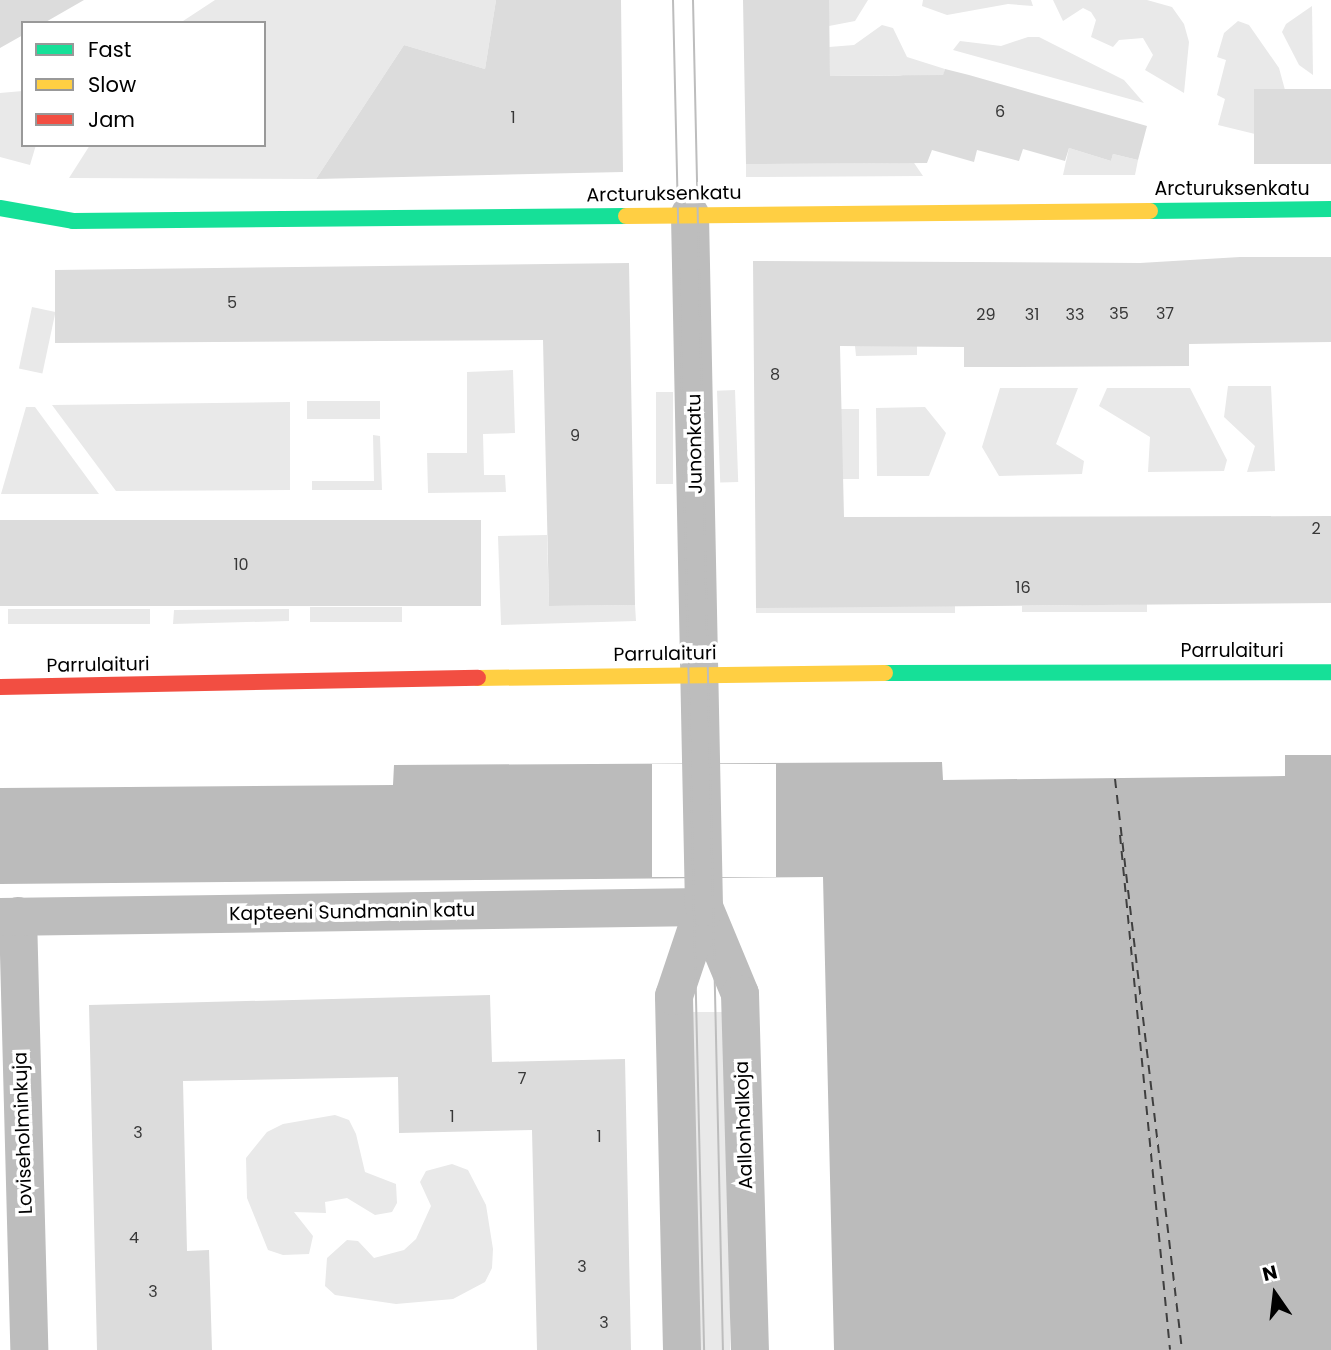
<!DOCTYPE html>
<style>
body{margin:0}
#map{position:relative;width:1331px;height:1350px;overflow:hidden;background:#fff;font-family:Poppins,sans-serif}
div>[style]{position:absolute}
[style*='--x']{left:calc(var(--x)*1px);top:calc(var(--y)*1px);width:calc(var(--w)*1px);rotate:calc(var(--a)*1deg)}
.green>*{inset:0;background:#e9e9e9;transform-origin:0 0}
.water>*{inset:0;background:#bbb}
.pier>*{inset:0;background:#fff;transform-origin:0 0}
.ferry>*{height:2px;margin-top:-1px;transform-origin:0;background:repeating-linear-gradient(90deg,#3f3f3f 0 9px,transparent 0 16px)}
.building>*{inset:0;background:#dcdcdc;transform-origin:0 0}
.street>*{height:38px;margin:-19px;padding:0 19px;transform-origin:19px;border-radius:19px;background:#bdbdbd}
.fast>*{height:16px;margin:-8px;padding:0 8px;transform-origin:8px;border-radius:8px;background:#16e098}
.slow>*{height:16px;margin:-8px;padding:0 8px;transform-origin:8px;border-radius:8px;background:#ffcf43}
.jam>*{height:16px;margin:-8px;padding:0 8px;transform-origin:8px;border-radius:8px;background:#f24e42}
.tram>*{height:2px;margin:-1px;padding:0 1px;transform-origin:1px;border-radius:1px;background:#bdbdbd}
span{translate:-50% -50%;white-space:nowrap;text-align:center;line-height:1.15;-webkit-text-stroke:7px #fff;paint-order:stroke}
.number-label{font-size:16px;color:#373737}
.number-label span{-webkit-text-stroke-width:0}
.street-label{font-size:19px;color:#000}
.legend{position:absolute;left:21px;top:21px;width:245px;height:126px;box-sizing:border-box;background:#fff;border:2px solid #999;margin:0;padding:9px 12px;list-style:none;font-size:21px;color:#000}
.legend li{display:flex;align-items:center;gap:14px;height:35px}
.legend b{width:35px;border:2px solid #999}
.north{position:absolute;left:1240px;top:1259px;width:70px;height:70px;-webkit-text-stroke:5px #fff;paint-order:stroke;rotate:346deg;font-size:19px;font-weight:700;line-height:28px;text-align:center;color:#000}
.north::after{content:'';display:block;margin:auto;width:24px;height:32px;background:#000;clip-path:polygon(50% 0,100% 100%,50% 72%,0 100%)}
</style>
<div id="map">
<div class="green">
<i style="clip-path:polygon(215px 0,496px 0,485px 69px,404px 45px,316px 179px,69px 178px,90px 145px,264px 145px,264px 23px,180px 23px)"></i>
<i style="clip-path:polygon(829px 0,868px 0,855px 21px,829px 26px)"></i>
<i style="clip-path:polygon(923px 0,1031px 0,1033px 6px,1008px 4px,947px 15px,922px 6px)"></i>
<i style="clip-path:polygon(1053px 0,1147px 0,1172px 7px,1184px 24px,1189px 42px,1184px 93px,1145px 70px,1153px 55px,1143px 38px,1119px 40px,1113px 47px,1091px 37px,1096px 20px,1091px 12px,1083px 8px,1063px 21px)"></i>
<i style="clip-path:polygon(1312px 6px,1313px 75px,1299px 65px,1282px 32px,1286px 24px)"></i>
<i style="clip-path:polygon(1238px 21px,1249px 25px,1279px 68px,1285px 90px,1255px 134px,1218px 125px,1225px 99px,1217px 95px,1226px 60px,1217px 57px,1224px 33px)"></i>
<i style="clip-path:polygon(882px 25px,893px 28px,907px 57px,945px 69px,940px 88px,900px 75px,830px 76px,829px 47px,854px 45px)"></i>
<i style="clip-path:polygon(1028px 37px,1039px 37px,1124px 80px,1144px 103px,953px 50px,960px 41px,1001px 46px)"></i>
<i style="clip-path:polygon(23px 91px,23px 145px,36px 145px,30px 165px,0 157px,0 93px)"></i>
<i style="clip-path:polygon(1069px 148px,1111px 161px,1113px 154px,1138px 160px,1135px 175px,1063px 175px)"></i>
<i style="clip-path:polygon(910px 157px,923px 176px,746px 177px,746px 164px,902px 163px)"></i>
<i style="left:32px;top:307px;width:24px;height:63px;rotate:12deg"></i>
<i style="clip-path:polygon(917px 320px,917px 355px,856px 356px,855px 346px,906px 346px)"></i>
<i style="clip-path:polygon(513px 370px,515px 433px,483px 434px,484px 475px,505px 475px,506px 492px,428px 493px,427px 453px,467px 453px,467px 372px)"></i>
<i style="clip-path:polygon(1228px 386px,1271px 386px,1275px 471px,1247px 472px,1255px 446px,1224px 417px)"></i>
<i style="clip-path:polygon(1000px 388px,1078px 388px,1056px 444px,1084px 461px,1082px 474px,999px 476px,982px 447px)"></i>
<i style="clip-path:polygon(1107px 388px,1190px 388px,1227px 460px,1224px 471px,1148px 472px,1150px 437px,1099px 406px)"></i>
<i style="left:735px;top:390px;width:92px;height:18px;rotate:88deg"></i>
<i style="left:656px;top:392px;width:17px;height:92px"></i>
<i style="left:380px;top:401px;width:18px;height:73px;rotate:90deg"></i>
<i style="clip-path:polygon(290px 402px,290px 490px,116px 491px,52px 405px)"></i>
<i style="clip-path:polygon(26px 407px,35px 407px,99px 494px,1px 494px)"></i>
<i style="clip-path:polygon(925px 407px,946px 433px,929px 476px,877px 476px,876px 408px)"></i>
<i style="left:841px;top:409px;width:18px;height:70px"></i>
<i style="clip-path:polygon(373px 435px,380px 436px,382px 490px,312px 490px,312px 481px,374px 481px)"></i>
<i style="clip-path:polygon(547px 535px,549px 606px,635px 605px,636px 621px,501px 625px,498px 536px)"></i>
<i style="clip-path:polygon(1147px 604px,1147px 612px,1022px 612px,1022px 606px)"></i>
<i style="left:955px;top:606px;width:7px;height:199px;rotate:90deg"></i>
<i style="left:402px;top:607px;width:15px;height:92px;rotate:90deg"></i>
<i style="left:150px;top:609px;width:15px;height:142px;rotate:90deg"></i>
<i style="clip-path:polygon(289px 609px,289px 621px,173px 624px,174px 610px)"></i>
<i style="left:730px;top:1012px;width:338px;height:40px;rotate:90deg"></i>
<i style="clip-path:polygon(335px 1115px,349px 1120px,356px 1134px,365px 1172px,396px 1184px,397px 1203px,392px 1212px,375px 1215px,347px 1198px,325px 1202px,326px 1213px,294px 1212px,313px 1236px,309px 1254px,283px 1255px,268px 1250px,247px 1198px,246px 1158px,267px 1132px,283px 1124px)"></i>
<i style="clip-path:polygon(452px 1164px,468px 1170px,486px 1205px,493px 1249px,492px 1268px,485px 1282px,453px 1299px,396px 1304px,335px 1295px,325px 1286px,327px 1258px,347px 1240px,358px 1241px,374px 1258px,404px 1250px,416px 1239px,431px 1206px,420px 1182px,426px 1171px)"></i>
</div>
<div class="water">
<i style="clip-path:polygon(1285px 755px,1331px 755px,1331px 1350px,834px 1350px,823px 877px,0 884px,0 788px,393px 785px,394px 765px,942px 762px,943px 780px,1285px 776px)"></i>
</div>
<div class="pier">
<i style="left:652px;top:764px;width:124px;height:113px"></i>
</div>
<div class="ferry">
<i style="--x:1115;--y:779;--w:575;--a:83.31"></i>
<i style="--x:1120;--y:835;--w:517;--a:84.45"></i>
</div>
<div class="building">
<i style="clip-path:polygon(0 0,84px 0,44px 23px,23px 23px,23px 35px,0 48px)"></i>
<i style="clip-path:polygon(496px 0,621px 0,623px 172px,316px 179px,404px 45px,485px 69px)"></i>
<i style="clip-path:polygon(743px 0,829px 0,830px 76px,943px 75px,945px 69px,969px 75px,1147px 126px,1138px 160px,1113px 154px,1111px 161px,1069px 148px,1065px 161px,1023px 149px,1019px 161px,977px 150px,974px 162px,932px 150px,927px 163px,746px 164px)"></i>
<i style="left:1331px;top:89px;width:75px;height:77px;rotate:90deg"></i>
<i style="clip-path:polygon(1240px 257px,1331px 257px,1331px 342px,1189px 344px,1189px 366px,1010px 367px,964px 367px,964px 347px,840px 346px,844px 517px,1331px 516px,1331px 603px,756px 608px,753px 261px,1140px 263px)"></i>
<i style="clip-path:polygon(629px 263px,635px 605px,549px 606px,543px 340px,55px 343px,55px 270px)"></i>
<i style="left:481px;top:520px;width:86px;height:481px;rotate:90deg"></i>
<i style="clip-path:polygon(490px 995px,492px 1062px,625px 1059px,631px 1350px,537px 1350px,532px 1130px,399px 1133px,398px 1077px,183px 1081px,187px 1251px,209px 1250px,212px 1350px,97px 1350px,89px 1005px)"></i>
</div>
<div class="street">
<i style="--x:704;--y:907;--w:94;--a:67.5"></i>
<i style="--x:740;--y:994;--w:356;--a:88.4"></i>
<i style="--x:18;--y:916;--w:434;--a:88.5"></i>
<i style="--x:0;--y:917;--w:704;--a:-0.81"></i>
<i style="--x:682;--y:1350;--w:354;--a:-91.3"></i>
<i style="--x:674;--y:996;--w:94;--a:-71.4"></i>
<i style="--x:704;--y:907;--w:693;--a:-91.16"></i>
</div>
<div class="fast">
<i style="--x:0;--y:208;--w:74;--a:10.1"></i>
<i style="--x:73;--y:221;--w:553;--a:-0.52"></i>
<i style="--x:1150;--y:211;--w:181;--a:-0.6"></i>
<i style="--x:885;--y:673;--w:446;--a:-0.1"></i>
</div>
<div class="slow">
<i style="--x:626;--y:216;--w:524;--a:-0.55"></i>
<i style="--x:478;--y:678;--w:407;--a:-0.7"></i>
</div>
<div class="jam">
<i style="--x:0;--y:687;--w:478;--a:-1.1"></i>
</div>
<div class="tram">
<i style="--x:673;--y:0;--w:1350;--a:88.68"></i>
<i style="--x:693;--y:0;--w:1350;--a:88.73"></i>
</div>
<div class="number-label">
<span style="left:1000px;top:112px">6</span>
<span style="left:513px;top:118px">1</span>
<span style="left:232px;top:303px">5</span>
<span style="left:1119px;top:314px">35</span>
<span style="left:1165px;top:314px">37</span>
<span style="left:986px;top:315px">29</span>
<span style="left:1032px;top:315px">31</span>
<span style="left:1075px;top:315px">33</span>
<span style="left:775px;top:375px">8</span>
<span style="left:575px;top:436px">9</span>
<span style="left:1316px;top:529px">2</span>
<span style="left:241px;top:565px">10</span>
<span style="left:1023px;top:588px">16</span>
<span style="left:522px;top:1079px">7</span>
<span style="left:452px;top:1117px">1</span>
<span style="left:138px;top:1133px">3</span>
<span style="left:599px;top:1137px">1</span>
<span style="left:134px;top:1238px">4</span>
<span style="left:582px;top:1267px">3</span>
<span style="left:153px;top:1292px">3</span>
<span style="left:604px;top:1323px">3</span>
</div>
<div class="street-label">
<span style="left:1232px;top:189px">Arcturuksenkatu</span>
<span style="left:664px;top:194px;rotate:-1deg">Arcturuksenkatu</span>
<span style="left:695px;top:444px;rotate:-91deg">Junonkatu</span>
<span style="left:1232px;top:651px">Parrulaituri</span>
<span style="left:665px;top:654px;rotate:-1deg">Parrulaituri</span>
<span style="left:98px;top:665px;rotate:-1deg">Parrulaituri</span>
<span style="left:352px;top:912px;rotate:-1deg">Kapteeni Sundmanin katu</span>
<span style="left:744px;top:1125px;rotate:-92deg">Aallonhalkoja</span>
<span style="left:23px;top:1133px;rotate:-92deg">Loviseholminkuja</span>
</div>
<ul class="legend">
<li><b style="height:9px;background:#16e098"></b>Fast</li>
<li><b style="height:9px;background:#ffcf43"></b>Slow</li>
<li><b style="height:9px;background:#f24e42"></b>Jam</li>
</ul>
<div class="north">N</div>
</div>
